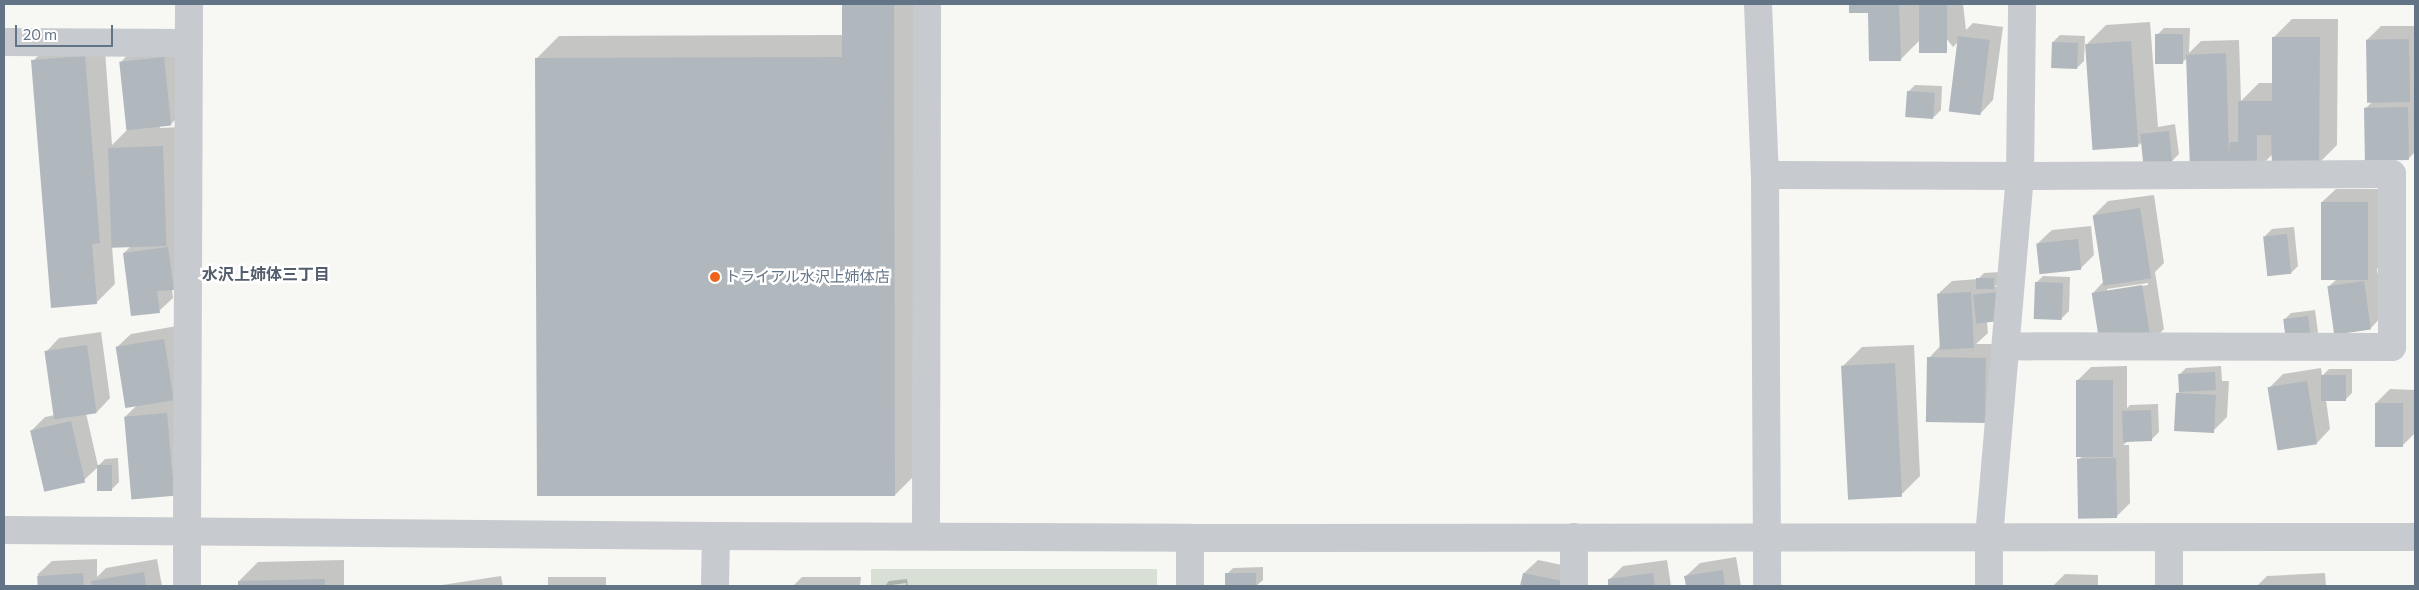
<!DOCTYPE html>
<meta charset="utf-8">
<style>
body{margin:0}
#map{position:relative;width:2419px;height:590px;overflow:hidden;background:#f7f7f4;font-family:Commissioner,"Noto Sans JP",sans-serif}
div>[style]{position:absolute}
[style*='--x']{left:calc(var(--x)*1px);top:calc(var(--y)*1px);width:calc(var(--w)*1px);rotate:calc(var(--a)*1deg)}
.green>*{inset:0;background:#d8e0d5;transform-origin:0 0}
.shadow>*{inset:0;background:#0003;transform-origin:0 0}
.building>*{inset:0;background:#b0b7bd;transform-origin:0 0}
.minor>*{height:28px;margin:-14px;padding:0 14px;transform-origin:14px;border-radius:14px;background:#c7cace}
.tertiary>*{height:28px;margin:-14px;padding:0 14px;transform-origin:14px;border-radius:14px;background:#c7cace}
.dots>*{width:14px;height:14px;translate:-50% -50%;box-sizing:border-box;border:2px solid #fff;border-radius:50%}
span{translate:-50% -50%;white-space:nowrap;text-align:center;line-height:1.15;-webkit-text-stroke:5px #fff;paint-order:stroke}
.poi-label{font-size:15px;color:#647487}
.left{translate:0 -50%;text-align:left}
.neighbourhood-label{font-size:16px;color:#535e6c;font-weight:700}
.frame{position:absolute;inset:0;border:5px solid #647487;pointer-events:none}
.scale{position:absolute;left:15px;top:25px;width:98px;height:22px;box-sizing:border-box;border:2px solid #647487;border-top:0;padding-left:6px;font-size:15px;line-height:18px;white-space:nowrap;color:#647487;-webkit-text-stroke:4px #fff;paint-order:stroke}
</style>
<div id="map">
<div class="green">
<i style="left:871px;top:569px;width:286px;height:17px"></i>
</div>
<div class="shadow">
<i style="clip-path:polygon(843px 4px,917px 4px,918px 472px,895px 495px,537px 58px,559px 36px,843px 35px)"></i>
<i style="clip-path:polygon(1850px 4px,1963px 4px,1966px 30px,1973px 23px,2003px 27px,1993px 100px,1980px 114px,1959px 41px,1953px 47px,1920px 5px,1919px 41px,1900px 60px,1869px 12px,1851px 12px)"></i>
<i style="clip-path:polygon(2292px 19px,2338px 19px,2337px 145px,2318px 164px,2273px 154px,2256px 170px,2230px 170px,2187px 58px,2182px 63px,2157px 35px,2164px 28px,2190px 28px,2189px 53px,2201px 41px,2239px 40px,2241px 101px,2259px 83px,2273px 83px,2273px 38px)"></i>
<i style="clip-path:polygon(2150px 22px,2158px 127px,2175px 124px,2179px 154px,2172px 161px,2145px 164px,2142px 142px,2139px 145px,2087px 44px,2106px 25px)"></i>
<i style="clip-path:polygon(2381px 26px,2415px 26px,2415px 152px,2409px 158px,2365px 109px,2373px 101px,2367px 40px)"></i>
<i style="clip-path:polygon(2060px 35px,2085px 36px,2084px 61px,2077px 68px,2053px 42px)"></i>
<i style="clip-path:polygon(104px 38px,112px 145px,127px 130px,121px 62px,134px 48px,177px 44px,184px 111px,170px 125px,160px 126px,160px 128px,182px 127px,187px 275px,172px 289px,173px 298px,159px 311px,124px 253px,132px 245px,112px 246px,115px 284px,96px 303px,33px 61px,52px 42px)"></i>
<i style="clip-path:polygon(1915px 85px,1942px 86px,1941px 110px,1934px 117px,1908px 92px)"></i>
<i style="clip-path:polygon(2336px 189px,2381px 189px,2381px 265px,2377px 269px,2384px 314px,2371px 328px,2328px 287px,2337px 279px,2322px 202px)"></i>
<i style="clip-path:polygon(evenodd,2154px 195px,2164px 263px,2155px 272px,2164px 329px,2150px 343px,2093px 293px,2103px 282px,2094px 215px,2108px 201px,2154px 195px,2148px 283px,2148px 285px,2107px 291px,2107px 289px,2148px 283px)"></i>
<i style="clip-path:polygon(2091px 226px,2094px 255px,2080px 269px,2038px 243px,2052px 230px)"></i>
<i style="clip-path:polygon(2294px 227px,2298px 266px,2291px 273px,2265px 236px,2272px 229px)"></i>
<i style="clip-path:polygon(2001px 272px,2001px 280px,1995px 287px,2006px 286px,1987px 322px,1988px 333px,1976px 344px,1999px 344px,1985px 421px,1929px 358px,1942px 344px,1938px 294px,1952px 281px,1978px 279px,1984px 273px)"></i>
<i style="clip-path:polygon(2043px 276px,2070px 277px,2069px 311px,2062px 318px,2036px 283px)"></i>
<i style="clip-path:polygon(2315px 310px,2318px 332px,2311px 339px,2284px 320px,2291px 313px)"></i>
<i style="clip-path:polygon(177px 326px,187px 385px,172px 400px,180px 400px,173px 495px,125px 417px,137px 405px,117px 347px,131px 334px)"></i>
<i style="clip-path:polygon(101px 332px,110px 398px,97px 412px,86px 413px,98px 466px,105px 459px,118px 458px,119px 482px,112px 489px,98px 467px,84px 480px,31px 431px,45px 417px,55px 415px,46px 352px,59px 338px)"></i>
<i style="clip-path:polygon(1914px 345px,1920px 476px,1901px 495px,1843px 366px,1862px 347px)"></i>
<i style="clip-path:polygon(2127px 366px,2127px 408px,2130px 405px,2158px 404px,2159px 432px,2152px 439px,2127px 442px,2123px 445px,2129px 445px,2130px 503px,2116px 517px,2079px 460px,2083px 455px,2078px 380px,2091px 367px)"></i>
<i style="clip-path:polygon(2221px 366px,2222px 381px,2229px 381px,2227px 417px,2213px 431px,2177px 394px,2180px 391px,2179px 375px,2186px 368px)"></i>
<i style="clip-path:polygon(2321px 368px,2322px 376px,2329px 369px,2352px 369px,2352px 393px,2345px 400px,2326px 400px,2330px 429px,2317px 443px,2269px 388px,2283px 374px)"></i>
<i style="clip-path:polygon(2390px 389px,2415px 390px,2415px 433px,2401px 447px,2376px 403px)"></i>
<i style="clip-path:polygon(1736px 557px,1741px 586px,1687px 586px,1686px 576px,1700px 563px)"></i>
<i style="clip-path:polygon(97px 559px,97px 577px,106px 568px,157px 559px,162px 586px,38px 586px,38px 574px,52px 561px)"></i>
<i style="clip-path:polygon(344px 560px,344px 586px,239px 586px,239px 581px,258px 562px)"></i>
<i style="clip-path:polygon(1538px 560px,1586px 570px,1582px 586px,1522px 586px,1524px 573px)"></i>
<i style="clip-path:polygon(1667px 560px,1671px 586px,1610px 586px,1609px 580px,1623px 566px)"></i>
<i style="clip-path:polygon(1263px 567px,1263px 580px,1256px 586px,1226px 586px,1226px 575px,1233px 568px)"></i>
<i style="clip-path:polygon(2325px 573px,2326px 586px,2257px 586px,2267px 576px)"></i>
<i style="clip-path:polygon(2065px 574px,2098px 575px,2098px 586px,2053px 586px)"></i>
<i style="clip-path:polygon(501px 576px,503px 586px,441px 586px,442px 585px)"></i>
<i style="left:548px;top:577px;width:58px;height:13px"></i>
<i style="clip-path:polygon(802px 577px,861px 577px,860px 586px,793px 586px)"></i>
<i style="clip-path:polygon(907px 579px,908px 586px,902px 586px,906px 586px,906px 583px,885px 586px,889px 581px)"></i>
</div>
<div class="building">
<i style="clip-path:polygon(842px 4px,894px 4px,895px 496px,537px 496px,535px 58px,842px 57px)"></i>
<i style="clip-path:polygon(1849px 4px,1899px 4px,1901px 61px,1869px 61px,1868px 13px,1849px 13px)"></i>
<i style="left:1919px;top:4px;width:28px;height:49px"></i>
<i style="left:2155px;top:34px;width:28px;height:30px"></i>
<i style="left:1958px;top:36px;width:32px;height:76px;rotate:7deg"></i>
<i style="clip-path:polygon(2272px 37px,2320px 37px,2319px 165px,2272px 165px,2271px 135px,2257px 135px,2257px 172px,2190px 170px,2186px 55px,2226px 53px,2229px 155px,2230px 142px,2238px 142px,2238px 101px,2272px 101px)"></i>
<i style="left:2409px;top:39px;width:63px;height:43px;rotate:89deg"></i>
<i style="left:2131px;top:41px;width:106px;height:46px;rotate:86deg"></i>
<i style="left:2052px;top:42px;width:26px;height:26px;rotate:2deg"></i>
<i style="clip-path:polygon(85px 56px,100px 243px,92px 244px,97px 304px,51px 308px,31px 60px)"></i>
<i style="left:164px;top:57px;width:69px;height:45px;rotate:84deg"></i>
<i style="left:1907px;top:91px;width:28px;height:26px;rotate:4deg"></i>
<i style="left:2408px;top:107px;width:53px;height:44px;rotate:89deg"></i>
<i style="left:2169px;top:131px;width:31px;height:29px;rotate:84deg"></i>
<i style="left:163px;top:146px;width:100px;height:55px;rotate:88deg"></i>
<i style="left:2321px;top:202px;width:47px;height:78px"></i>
<i style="left:2140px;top:208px;width:71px;height:48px;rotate:81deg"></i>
<i style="left:2287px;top:234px;width:40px;height:24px;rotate:84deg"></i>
<i style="left:2078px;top:239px;width:31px;height:42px;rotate:84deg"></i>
<i style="clip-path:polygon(168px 247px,174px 290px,157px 291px,160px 313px,131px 316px,123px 253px)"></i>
<i style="left:1994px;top:278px;width:11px;height:18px;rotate:90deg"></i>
<i style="left:2364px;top:281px;width:49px;height:37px;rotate:82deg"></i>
<i style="left:2035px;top:282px;width:28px;height:37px;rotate:2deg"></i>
<i style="left:2142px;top:285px;width:60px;height:51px;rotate:81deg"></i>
<i style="left:1971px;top:292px;width:56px;height:34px;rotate:87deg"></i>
<i style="left:1999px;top:292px;width:29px;height:26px;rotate:84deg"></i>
<i style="left:2308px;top:316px;width:25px;height:25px;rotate:83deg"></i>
<i style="left:164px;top:339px;width:62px;height:49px;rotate:81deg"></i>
<i style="left:87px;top:345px;width:69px;height:43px;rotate:82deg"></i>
<i style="left:1927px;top:357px;width:59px;height:65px;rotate:1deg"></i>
<i style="left:1895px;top:363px;width:134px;height:54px;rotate:87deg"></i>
<i style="left:2215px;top:372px;width:18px;height:37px;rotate:87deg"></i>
<i style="left:2321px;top:375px;width:25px;height:26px"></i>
<i style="left:2076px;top:380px;width:37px;height:77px"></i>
<i style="left:2307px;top:381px;width:64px;height:40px;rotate:81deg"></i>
<i style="left:2176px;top:393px;width:40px;height:38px;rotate:3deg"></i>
<i style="left:2375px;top:403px;width:28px;height:44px"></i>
<i style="left:2151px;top:410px;width:31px;height:29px;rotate:88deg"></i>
<i style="left:167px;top:413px;width:83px;height:43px;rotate:85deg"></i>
<i style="left:71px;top:421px;width:63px;height:42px;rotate:77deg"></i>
<i style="left:2116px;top:458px;width:60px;height:39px;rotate:89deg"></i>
<i style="left:97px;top:465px;width:15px;height:26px"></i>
<i style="clip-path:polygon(1723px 570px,1725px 586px,1686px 586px,1684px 576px)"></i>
<i style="clip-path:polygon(144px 572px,146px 586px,92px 586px,91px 581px)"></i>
<i style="left:83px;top:573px;width:13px;height:46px;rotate:86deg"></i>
<i style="left:1256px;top:573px;width:13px;height:31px;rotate:90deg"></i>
<i style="clip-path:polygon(1523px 573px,1573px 583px,1572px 586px,1520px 586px)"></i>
<i style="clip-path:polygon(1653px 573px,1655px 586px,1608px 586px,1608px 579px)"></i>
<i style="clip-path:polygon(325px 579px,325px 586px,238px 586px,238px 581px)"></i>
</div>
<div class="minor">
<i style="--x:4;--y:42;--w:184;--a:0.3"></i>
<i style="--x:187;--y:530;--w:526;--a:-89.78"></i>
<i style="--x:926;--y:536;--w:532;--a:-89.89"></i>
<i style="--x:2169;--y:538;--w:48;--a:90"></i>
<i style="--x:715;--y:586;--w:50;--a:-88.9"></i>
<i style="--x:1190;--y:586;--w:48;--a:-90"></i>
<i style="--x:1574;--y:586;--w:49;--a:-90"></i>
<i style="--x:1989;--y:586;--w:49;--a:-90"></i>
<i style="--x:1989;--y:537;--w:362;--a:-85.1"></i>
<i style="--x:2020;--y:176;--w:372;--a:-0.3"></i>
<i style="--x:2392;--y:174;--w:173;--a:90"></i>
<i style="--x:2392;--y:347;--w:385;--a:-179.9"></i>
</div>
<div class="tertiary">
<i style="--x:1758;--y:4;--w:171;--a:87.7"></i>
<i style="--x:1765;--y:175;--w:411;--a:89.7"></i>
<i style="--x:1765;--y:175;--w:255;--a:0.2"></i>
<i style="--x:2020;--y:176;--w:172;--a:-89.3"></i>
<i style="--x:4;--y:530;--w:712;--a:0.48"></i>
<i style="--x:716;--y:536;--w:474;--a:0.2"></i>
<i style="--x:1190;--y:538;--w:1225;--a:-0.05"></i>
<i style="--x:187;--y:530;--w:56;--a:90"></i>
</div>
<div class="dots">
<i style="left:715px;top:277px;background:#ef621c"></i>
</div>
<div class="poi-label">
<span class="left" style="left:725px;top:277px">トライアル水沢上姉体店</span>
</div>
<div class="neighbourhood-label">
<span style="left:266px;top:274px">水沢上姉体三丁目</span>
</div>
<div class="frame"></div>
<div class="scale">20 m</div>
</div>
